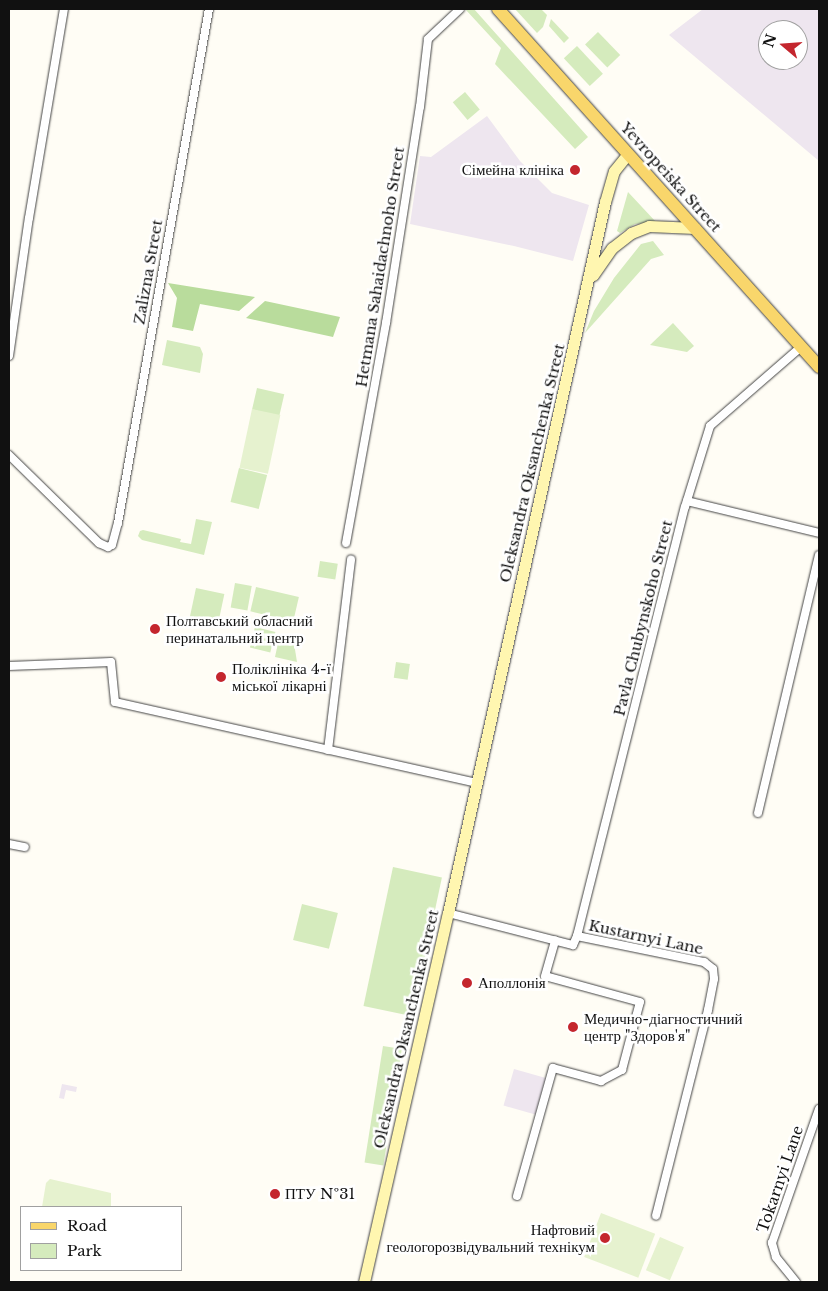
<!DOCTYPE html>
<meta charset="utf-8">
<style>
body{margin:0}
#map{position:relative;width:828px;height:1291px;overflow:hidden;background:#fffdf5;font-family:"Libre Baskerville",serif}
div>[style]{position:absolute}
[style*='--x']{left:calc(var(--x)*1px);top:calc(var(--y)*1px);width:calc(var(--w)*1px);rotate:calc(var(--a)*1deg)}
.industrial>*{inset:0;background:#eee6ef;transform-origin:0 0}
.green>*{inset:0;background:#d5ebbd;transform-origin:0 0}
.forest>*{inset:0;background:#b9dc9c}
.pitch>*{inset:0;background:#e6f2cf;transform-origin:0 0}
.roads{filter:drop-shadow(0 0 1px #444) drop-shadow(0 0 1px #444)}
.minor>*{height:8px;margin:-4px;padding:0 4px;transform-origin:4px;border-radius:4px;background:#fff}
.secondary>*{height:11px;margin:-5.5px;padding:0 5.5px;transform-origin:5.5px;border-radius:5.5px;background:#fff6b0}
.primary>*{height:12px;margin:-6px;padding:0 6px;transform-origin:6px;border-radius:6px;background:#f9d66b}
.dots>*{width:14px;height:14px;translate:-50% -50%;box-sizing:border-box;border:2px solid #fff;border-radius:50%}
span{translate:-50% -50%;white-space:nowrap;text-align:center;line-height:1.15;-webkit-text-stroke:5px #fff;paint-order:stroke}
.poi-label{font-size:15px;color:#111}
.right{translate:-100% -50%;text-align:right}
.left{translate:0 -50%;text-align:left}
.street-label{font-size:15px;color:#111}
.frame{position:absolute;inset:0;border:10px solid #111;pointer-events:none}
.legend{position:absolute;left:20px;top:1206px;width:162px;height:65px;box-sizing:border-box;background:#fff;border:1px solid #a0a0a0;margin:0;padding:6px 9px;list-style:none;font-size:15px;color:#111}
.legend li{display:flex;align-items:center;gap:10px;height:25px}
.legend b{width:25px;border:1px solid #a0a0a0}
.north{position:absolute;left:758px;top:20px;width:50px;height:50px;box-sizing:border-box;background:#fff;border:1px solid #a0a0a0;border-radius:50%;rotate:288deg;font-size:14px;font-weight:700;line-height:20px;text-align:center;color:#111}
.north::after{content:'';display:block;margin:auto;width:18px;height:22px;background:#c4262e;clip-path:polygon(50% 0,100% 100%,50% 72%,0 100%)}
</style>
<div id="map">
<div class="industrial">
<i style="clip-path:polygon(evenodd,703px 9px,819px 9px,819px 161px,669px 35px,703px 9px,768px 30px,798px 30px,798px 60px,768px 60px,768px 30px)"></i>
<i style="clip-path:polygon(487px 116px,520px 161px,552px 193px,589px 205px,573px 261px,514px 246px,410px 224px,420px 156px,431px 157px)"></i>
<i style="left:514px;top:1069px;width:33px;height:38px;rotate:16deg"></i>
<i style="clip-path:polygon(62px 1084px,77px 1087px,76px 1092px,66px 1090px,64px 1099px,59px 1098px)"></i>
</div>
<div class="green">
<i style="clip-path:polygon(468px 9px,474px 9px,588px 137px,575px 149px,495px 64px,501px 48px,466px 10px)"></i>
<i style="clip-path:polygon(515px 9px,541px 9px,547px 15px,543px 27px,537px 33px)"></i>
<i style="clip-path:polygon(551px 19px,569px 38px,564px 43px,549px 26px)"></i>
<i style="left:598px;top:32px;width:32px;height:18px;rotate:46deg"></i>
<i style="left:577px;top:46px;width:38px;height:18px;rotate:47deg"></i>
<i style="left:465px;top:92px;width:23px;height:16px;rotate:50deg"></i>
<i style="clip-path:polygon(628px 192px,656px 222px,635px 224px,620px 233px,617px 231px)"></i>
<i style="clip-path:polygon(653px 241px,664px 255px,651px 259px,585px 333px,594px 311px,614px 278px,641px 244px)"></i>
<i style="clip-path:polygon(673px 323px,694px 346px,687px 352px,650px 345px)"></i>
<i style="clip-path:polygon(167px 340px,200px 347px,203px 354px,200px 373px,162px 365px)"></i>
<i style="left:257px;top:388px;width:28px;height:22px;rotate:13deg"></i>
<i style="left:239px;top:468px;width:29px;height:35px;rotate:14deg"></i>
<i style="clip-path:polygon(196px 519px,212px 522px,204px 555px,142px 540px,138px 536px,140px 531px,143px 530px,181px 539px,180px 542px,191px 544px)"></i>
<i style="left:320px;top:561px;width:18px;height:16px;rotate:9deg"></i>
<i style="left:235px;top:583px;width:17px;height:25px;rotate:10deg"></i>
<i style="left:256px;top:587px;width:44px;height:25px;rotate:13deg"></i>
<i style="left:196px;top:588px;width:29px;height:34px;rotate:12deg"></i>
<i style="left:255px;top:627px;width:21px;height:21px;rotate:14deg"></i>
<i style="clip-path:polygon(280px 634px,293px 637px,297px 662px,275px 657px)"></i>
<i style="left:396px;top:662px;width:14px;height:16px;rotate:8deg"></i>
<i style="left:393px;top:867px;width:50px;height:142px;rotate:12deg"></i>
<i style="left:302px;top:904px;width:37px;height:37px;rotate:14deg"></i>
<i style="left:383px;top:1046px;width:19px;height:118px;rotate:9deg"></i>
</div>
<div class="forest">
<i style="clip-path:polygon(168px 283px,255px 297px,239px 311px,200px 304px,193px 331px,172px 327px,177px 298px)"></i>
<i style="clip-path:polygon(265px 301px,340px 317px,333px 337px,246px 318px)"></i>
</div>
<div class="pitch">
<i style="left:252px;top:409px;width:29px;height:60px;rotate:12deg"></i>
<i style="clip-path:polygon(50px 1179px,111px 1193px,111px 1207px,42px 1207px,46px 1183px)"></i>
<i style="left:601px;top:1213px;width:58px;height:47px;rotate:21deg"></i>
<i style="left:660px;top:1237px;width:26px;height:36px;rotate:23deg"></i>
</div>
<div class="roads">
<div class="minor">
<i style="--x:9;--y:356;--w:139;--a:-81.8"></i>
<i style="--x:29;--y:218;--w:212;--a:-80.5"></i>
<i style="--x:9;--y:455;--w:126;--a:44.4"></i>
<i style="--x:99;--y:543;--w:10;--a:24"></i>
<i style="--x:108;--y:547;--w:4;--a:-27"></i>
<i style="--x:112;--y:545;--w:23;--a:-75"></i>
<i style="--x:118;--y:523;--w:522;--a:-79.96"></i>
<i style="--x:687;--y:501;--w:136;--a:13.6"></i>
<i style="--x:346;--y:543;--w:224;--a:-79.7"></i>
<i style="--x:386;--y:323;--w:219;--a:-81.1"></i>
<i style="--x:420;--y:107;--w:68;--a:-83.3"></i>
<i style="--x:428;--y:39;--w:44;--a:-43.2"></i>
<i style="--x:9;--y:666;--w:102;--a:-2.2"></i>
<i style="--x:111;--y:662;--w:40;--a:84.3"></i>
<i style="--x:115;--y:702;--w:371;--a:12.6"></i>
<i style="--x:328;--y:750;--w:192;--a:-83.1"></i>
<i style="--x:758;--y:813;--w:265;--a:-76.7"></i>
<i style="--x:9;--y:844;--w:16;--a:11"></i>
<i style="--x:448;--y:913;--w:129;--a:14.4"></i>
<i style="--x:573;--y:945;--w:10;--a:-66"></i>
<i style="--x:577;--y:936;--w:130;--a:11.6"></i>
<i style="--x:704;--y:962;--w:11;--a:38"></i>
<i style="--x:713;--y:969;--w:10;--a:84"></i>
<i style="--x:714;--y:979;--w:32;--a:101"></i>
<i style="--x:708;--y:1010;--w:212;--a:104.2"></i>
<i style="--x:577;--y:936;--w:442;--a:-75.9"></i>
<i style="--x:685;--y:507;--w:85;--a:-72.8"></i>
<i style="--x:710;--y:426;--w:121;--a:-41"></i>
<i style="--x:517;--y:1196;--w:133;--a:-74.3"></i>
<i style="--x:553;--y:1068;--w:50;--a:15.2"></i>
<i style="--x:601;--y:1081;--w:24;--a:-28"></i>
<i style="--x:622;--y:1070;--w:70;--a:-75.2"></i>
<i style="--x:640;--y:1002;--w:98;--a:-164.7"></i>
<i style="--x:545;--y:976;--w:37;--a:-74"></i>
<i style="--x:796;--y:1282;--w:32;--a:-129"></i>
<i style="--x:776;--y:1257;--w:15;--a:-106"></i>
<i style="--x:772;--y:1243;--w:142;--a:-70.7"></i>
</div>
<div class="secondary">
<i style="--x:593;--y:275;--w:33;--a:-55"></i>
<i style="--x:612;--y:248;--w:24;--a:-38"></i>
<i style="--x:631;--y:233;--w:19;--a:-21"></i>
<i style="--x:649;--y:226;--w:46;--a:2.5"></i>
<i style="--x:364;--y:1282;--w:378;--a:-77.2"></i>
<i style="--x:448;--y:913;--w:728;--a:-77.55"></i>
<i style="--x:605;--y:202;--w:32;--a:-74"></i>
<i style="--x:614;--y:171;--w:22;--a:-51"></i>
</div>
<div class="primary">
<i style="--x:498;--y:9;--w:481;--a:48.1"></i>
</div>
</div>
<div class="dots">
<i style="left:575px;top:170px;background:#c4262e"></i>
<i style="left:155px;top:629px;background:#c4262e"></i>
<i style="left:221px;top:677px;background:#c4262e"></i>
<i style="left:467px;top:983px;background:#c4262e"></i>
<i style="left:573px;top:1027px;background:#c4262e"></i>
<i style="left:275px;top:1194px;background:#c4262e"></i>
<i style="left:605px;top:1238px;background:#c4262e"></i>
</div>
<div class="poi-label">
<span class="right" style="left:564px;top:170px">Сімейна клініка</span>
<span class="left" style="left:166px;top:629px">Полтавський обласний<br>перинатальний центр</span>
<span class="left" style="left:232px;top:677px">Поліклініка 4-ї<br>міської лікарні</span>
<span class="left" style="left:478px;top:983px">Аполлонія</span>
<span class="left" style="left:584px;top:1027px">Медично-діагностичний<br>центр "Здоров'я"</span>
<span class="left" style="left:285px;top:1194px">ПТУ №31</span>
<span class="right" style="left:595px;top:1238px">Нафтовий<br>геологорозвідувальний технікум</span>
</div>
<div class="street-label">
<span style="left:671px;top:177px;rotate:48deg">Yevropeiska Street</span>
<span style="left:380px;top:267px;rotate:-81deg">Hetmana Sahaidachnoho Street</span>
<span style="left:148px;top:272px;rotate:-80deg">Zalizna Street</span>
<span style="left:532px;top:463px;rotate:-77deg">Oleksandra Oksanchenka Street</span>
<span style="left:643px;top:618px;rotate:-76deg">Pavla Chubynskoho Street</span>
<span style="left:646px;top:937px;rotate:12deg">Kustarnyi Lane</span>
<span style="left:406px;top:1029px;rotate:-77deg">Oleksandra Oksanchenka Street</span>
<span style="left:780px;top:1179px;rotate:-71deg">Tokarnyi Lane</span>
</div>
<div class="frame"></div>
<ul class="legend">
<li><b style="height:6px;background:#f9d66b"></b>Road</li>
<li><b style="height:14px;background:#d5ebbd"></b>Park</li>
</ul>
<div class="north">N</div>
</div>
